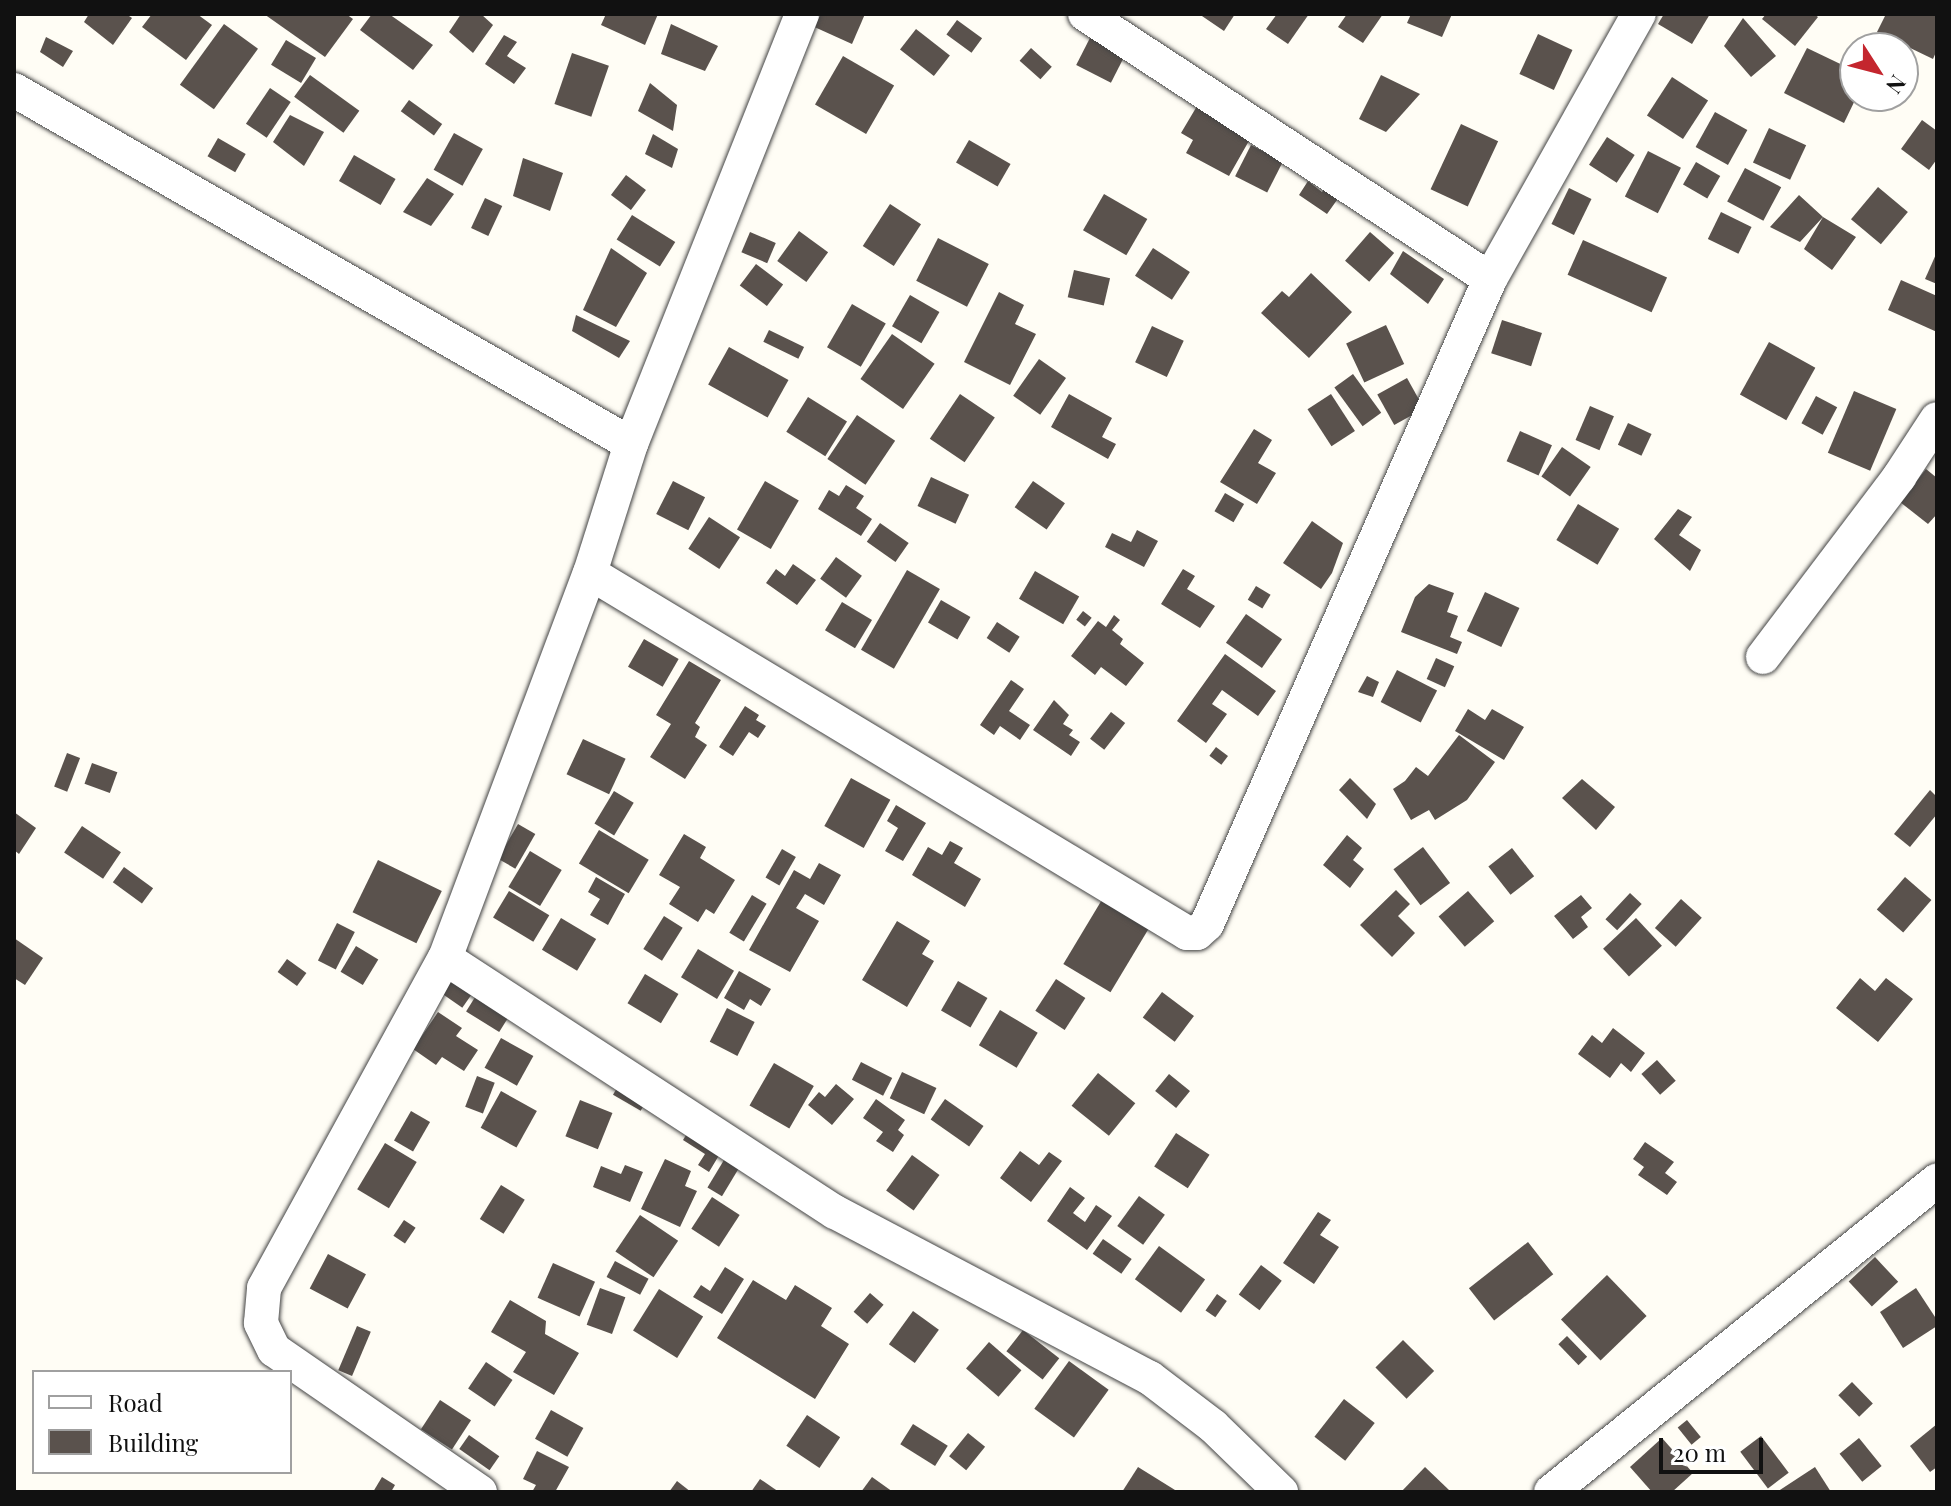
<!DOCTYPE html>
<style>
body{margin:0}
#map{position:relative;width:1951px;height:1506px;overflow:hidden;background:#fffdf5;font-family:"Playfair Display",serif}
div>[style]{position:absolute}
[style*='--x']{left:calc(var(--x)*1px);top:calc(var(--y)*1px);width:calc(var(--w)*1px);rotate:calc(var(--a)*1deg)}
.building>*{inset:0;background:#5a524d;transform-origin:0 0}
.roads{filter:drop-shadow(0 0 2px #444) drop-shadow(0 0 2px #444)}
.minor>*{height:34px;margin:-17px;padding:0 17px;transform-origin:17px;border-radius:17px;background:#fff}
span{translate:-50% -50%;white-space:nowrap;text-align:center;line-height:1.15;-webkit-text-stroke:8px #fff;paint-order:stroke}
.frame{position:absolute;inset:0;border:16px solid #111;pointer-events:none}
.legend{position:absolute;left:32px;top:1370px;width:260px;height:104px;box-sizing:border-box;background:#fff;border:2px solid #a0a0a0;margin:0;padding:10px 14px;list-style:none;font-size:24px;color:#111}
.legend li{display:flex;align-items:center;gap:16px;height:40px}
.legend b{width:40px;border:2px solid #a0a0a0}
.north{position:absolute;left:1839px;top:32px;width:80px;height:80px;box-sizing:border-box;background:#fff;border:2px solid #a0a0a0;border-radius:50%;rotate:126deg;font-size:22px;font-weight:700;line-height:32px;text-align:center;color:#111}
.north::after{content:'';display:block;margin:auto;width:28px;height:36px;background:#c4262e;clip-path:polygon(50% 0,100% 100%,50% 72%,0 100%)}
.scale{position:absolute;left:1659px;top:1438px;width:104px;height:36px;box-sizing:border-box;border:4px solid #111;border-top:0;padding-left:10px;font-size:24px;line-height:28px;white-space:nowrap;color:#111;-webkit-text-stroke:6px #fff;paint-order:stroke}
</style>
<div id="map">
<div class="building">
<i style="clip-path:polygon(89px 14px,126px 14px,132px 18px,113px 45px,84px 22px)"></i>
<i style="clip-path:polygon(152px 14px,197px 14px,212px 25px,186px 60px,142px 27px)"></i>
<i style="clip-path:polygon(264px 14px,346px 14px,353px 19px,325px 57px)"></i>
<i style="clip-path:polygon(372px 14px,389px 14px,433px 45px,413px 70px,360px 30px)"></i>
<i style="clip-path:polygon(461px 14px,481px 14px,493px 25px,473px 53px,449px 32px)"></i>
<i style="clip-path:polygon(606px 14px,658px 14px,645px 45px,601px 25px)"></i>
<i style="clip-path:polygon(815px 14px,865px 14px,852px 44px,810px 25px)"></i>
<i style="clip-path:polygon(1199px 14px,1235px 14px,1224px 31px)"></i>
<i style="clip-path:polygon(1277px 14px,1309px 14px,1288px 44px,1266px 29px)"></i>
<i style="clip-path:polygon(1347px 14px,1383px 14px,1363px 43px,1338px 27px)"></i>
<i style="clip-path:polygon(1411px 14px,1452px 14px,1442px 37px,1407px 23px)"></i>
<i style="clip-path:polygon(1664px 14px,1710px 14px,1692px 44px,1658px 24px)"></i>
<i style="clip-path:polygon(1766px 14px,1814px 14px,1818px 17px,1795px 46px,1762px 19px)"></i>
<i style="clip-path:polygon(1886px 14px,1937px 14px,1937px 50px,1933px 59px,1877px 32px)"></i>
<i style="clip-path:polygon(1743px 18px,1776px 56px,1751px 77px,1724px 46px)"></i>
<i style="left:957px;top:20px;width:31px;height:18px;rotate:36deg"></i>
<i style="left:224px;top:24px;width:42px;height:75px;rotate:36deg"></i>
<i style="clip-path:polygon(671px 24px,718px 46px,705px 71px,661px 54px)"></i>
<i style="left:916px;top:29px;width:43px;height:26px;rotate:38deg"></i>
<i style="left:1093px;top:32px;width:39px;height:37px;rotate:27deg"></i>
<i style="left:1538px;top:34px;width:38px;height:44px;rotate:25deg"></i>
<i style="clip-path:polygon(504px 35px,517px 42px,507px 56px,526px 68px,514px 84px,485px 64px)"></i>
<i style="clip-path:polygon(46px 37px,73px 51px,63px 67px,40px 52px)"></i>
<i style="left:286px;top:40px;width:35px;height:29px;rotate:31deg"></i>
<i style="left:1031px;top:48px;width:28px;height:17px;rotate:42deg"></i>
<i style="clip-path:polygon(1807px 48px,1855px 71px,1857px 96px,1844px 123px,1784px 93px)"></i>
<i style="left:572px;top:53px;width:39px;height:54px;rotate:19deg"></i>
<i style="left:843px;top:56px;width:59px;height:56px;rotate:30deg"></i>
<i style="left:310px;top:75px;width:61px;height:27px;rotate:36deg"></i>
<i style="clip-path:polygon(1381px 75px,1420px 94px,1386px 132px,1359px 119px)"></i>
<i style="left:1672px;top:77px;width:43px;height:46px;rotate:33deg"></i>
<i style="clip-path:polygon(650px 83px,677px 105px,673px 131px,638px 111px)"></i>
<i style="left:270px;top:88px;width:25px;height:43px;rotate:34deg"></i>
<i style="left:409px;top:100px;width:41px;height:14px;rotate:36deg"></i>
<i style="clip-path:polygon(1200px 101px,1254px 132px,1229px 176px,1186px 153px,1193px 140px,1181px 133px)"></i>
<i style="left:1715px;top:112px;width:37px;height:40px;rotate:29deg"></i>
<i style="clip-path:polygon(290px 115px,324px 132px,304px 166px,273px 142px)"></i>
<i style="clip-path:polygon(1922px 120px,1937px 131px,1937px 159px,1929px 170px,1901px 149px)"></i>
<i style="left:1461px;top:124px;width:41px;height:72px;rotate:25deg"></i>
<i style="left:1769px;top:128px;width:41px;height:38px;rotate:25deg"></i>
<i style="left:454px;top:133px;width:33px;height:42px;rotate:29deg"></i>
<i style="clip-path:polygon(653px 134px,678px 149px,672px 168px,645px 154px)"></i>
<i style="left:1607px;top:137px;width:33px;height:33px;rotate:33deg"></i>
<i style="left:218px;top:138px;width:32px;height:21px;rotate:30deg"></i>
<i style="left:969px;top:140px;width:48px;height:26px;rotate:30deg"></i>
<i style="left:1251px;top:145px;width:36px;height:35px;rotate:27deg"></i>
<i style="left:1648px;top:151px;width:37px;height:51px;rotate:27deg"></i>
<i style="left:354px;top:155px;width:48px;height:30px;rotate:30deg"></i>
<i style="clip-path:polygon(523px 158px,563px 173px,550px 211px,513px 196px)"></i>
<i style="left:1696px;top:162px;width:28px;height:26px;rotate:30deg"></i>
<i style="left:1745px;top:168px;width:41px;height:38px;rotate:28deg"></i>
<i style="left:626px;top:175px;width:25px;height:25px;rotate:37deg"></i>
<i style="clip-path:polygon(427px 178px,454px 194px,431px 226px,403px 212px)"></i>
<i style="clip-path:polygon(1308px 181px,1322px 192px,1328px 184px,1342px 193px,1327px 214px,1299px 195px)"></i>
<i style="left:1878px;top:187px;width:39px;height:42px;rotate:40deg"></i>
<i style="left:1569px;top:188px;width:25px;height:40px;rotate:26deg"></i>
<i style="left:1104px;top:194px;width:50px;height:42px;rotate:30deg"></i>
<i style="clip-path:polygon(1799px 195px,1823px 217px,1856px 237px,1832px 270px,1804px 249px,1823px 217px,1800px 242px,1770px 227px)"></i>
<i style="left:485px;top:198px;width:19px;height:33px;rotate:25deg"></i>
<i style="left:890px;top:204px;width:37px;height:50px;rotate:33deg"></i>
<i style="left:1721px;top:212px;width:34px;height:30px;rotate:26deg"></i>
<i style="left:632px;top:215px;width:51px;height:29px;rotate:32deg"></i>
<i style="left:799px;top:231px;width:36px;height:37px;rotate:36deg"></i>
<i style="left:750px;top:232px;width:28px;height:22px;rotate:23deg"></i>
<i style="left:1370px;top:232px;width:32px;height:38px;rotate:41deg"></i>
<i style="left:938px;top:238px;width:57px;height:48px;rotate:27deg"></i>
<i style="left:1583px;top:240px;width:92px;height:38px;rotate:24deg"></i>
<i style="clip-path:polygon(611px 248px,647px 273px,616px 327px,583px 310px)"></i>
<i style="left:1153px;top:248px;width:44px;height:33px;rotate:33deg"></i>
<i style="clip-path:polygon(1403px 251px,1444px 279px,1428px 304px,1390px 274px)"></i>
<i style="clip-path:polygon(1937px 252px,1937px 284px,1925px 279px)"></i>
<i style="left:756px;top:264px;width:34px;height:27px;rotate:37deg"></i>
<i style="left:1074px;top:270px;width:37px;height:28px;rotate:13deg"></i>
<i style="clip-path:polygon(1311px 273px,1352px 312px,1309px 358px,1261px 313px,1282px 291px,1289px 297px)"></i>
<i style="clip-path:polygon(1901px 280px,1937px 296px,1937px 332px,1888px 310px)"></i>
<i style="clip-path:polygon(999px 292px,1024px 305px,1015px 324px,1036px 334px,1010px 385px,964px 362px)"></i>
<i style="left:910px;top:295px;width:34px;height:36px;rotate:30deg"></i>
<i style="left:852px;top:304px;width:39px;height:50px;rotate:30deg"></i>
<i style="clip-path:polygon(576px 315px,630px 341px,619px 358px,572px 331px)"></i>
<i style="left:1502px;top:320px;width:42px;height:35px;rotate:18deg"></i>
<i style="left:1386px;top:325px;width:43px;height:44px;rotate:65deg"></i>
<i style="left:1152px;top:326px;width:35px;height:40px;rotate:25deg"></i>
<i style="left:769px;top:330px;width:39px;height:13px;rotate:26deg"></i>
<i style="left:892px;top:334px;width:52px;height:55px;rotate:35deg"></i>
<i style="left:1769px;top:342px;width:53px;height:60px;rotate:29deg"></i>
<i style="left:729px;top:347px;width:68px;height:43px;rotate:29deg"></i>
<i style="left:1039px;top:359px;width:33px;height:45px;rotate:35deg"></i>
<i style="left:1353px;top:374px;width:48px;height:23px;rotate:54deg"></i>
<i style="left:1407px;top:378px;width:35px;height:34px;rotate:61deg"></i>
<i style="left:1854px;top:391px;width:46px;height:67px;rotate:23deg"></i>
<i style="left:960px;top:394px;width:42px;height:54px;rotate:34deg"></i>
<i style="clip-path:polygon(1069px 394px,1112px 418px,1102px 437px,1116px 444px,1108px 459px,1051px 427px)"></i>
<i style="left:1331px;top:394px;width:44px;height:28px;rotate:57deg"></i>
<i style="left:1816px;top:396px;width:24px;height:31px;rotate:28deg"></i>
<i style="left:808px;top:397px;width:46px;height:41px;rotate:32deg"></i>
<i style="left:1590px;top:406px;width:26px;height:37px;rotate:23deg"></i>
<i style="left:857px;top:415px;width:46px;height:53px;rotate:34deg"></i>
<i style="left:1628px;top:423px;width:26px;height:24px;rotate:25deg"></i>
<i style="clip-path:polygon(1254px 429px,1272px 440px,1258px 463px,1276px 473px,1257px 504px,1220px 482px)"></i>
<i style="left:1520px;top:431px;width:35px;height:33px;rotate:24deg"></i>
<i style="left:1562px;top:447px;width:35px;height:36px;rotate:35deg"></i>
<i style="clip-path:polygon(1926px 469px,1937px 478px,1937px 514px,1928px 524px,1900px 502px)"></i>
<i style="left:931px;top:477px;width:42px;height:32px;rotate:25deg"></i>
<i style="left:673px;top:481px;width:36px;height:37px;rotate:27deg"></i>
<i style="left:765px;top:481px;width:39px;height:56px;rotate:30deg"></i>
<i style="left:1033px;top:481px;width:39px;height:32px;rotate:35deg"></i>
<i style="clip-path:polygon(846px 485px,864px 496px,856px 508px,872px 519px,861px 536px,818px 509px,829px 490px,839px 496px)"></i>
<i style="left:1225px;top:493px;width:22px;height:21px;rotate:30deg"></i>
<i style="left:1578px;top:504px;width:48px;height:42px;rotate:31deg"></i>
<i style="clip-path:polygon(1678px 509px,1692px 517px,1679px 535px,1701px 550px,1690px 571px,1654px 539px)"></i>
<i style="left:709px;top:517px;width:37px;height:38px;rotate:33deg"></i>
<i style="clip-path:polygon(1312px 521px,1343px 543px,1332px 573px,1321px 589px,1283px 563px)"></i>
<i style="left:880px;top:523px;width:35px;height:23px;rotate:35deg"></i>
<i style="clip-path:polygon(1137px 530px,1158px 541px,1144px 567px,1105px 547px,1112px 533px,1131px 542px)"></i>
<i style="left:836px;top:557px;width:32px;height:27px;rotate:36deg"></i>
<i style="clip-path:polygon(793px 564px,816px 580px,797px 605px,766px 583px,776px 569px,785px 576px)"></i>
<i style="clip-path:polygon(1183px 569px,1195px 576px,1187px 589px,1215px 606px,1200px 628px,1161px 604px)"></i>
<i style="left:907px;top:570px;width:38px;height:92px;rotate:30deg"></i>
<i style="left:1035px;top:571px;width:51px;height:32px;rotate:30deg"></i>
<i style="clip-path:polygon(1429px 584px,1454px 593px,1447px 612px,1458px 616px,1450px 637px,1462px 642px,1457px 654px,1401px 632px,1415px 597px)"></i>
<i style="left:1256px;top:586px;width:17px;height:16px;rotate:31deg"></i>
<i style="left:1485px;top:592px;width:38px;height:43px;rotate:25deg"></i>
<i style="left:941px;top:600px;width:34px;height:26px;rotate:30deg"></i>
<i style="left:842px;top:602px;width:35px;height:33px;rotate:31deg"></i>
<i style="left:1083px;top:611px;width:11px;height:11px;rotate:38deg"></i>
<i style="left:1246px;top:614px;width:44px;height:35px;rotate:35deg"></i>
<i style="clip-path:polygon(1114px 615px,1120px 620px,1112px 630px,1123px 639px,1120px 644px,1144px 663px,1126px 686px,1101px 667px,1095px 675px,1071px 656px,1098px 621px,1106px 627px)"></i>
<i style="left:997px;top:622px;width:27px;height:19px;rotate:33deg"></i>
<i style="left:644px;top:639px;width:40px;height:32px;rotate:30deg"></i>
<i style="clip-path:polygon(1225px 654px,1276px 691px,1258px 716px,1222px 690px,1212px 704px,1227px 714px,1206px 743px,1177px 721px)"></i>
<i style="left:1436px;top:658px;width:20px;height:23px;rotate:24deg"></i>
<i style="clip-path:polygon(689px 661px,721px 680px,695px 723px,700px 727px,695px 737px,707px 745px,685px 779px,650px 757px,671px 724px,656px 715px)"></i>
<i style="left:1397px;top:670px;width:45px;height:36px;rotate:27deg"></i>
<i style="clip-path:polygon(1367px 676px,1379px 682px,1373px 697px,1358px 692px)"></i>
<i style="clip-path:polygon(1011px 680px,1024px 689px,1009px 711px,1030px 725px,1020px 740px,1000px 726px,994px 735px,980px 725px)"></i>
<i style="clip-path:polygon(1054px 700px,1069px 715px,1063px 724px,1073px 730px,1069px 735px,1080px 742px,1071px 756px,1033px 730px)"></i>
<i style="clip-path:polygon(745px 706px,759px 715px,756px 720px,766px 726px,758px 738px,749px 732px,733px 756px,719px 747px)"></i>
<i style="clip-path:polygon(1468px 709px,1485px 720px,1492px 709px,1524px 727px,1504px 760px,1455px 731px)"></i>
<i style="left:1111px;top:712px;width:18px;height:34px;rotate:38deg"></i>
<i style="clip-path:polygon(1459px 735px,1495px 762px,1467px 800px,1435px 820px,1429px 810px,1411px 820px,1393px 789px,1405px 781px,1416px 767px,1428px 776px)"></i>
<i style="left:583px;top:739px;width:47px;height:39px;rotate:25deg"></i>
<i style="left:1216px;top:747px;width:15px;height:11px;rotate:37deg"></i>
<i style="left:67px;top:753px;width:14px;height:36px;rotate:21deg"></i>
<i style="left:92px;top:763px;width:27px;height:22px;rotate:20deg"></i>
<i style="left:851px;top:778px;width:45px;height:55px;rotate:29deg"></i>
<i style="clip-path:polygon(1350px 778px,1376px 804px,1367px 819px,1339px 790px)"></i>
<i style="clip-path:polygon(1582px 779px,1615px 807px,1596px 830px,1562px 798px)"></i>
<i style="clip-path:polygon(1930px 790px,1937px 797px,1937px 814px,1910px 847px,1894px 834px)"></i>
<i style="left:614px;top:791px;width:23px;height:38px;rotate:31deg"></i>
<i style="clip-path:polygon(896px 805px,926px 823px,903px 861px,885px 851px,898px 828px,887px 821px)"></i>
<i style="clip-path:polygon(14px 812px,36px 828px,19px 854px,14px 850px)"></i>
<i style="left:518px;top:824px;width:20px;height:40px;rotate:30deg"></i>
<i style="left:82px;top:826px;width:47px;height:32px;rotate:34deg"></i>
<i style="left:599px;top:830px;width:58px;height:39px;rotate:31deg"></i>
<i style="clip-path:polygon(684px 834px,706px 847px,700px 858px,735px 880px,714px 914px,706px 909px,698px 922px,669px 904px,680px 887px,659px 875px)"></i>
<i style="clip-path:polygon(1347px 835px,1362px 848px,1353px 860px,1364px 869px,1350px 888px,1323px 865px)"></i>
<i style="clip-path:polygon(950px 841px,963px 848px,954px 863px,981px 879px,965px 907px,912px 875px,928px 847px,942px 855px)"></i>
<i style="left:1423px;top:847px;width:45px;height:37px;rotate:53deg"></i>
<i style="left:1512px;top:848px;width:36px;height:30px;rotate:52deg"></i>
<i style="left:782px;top:849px;width:16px;height:33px;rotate:30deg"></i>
<i style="left:530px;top:851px;width:37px;height:42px;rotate:31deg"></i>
<i style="left:378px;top:860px;width:71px;height:58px;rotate:26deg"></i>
<i style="clip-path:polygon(819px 863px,841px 875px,824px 905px,805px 894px,796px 908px,819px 921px,790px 972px,749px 950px,794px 870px,810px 879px)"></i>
<i style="left:124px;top:867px;width:36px;height:19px;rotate:36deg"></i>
<i style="clip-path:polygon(596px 877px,625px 894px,608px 925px,590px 915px,600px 899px,588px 892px)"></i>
<i style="left:1905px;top:877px;width:35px;height:43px;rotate:41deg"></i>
<i style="clip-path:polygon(1396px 890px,1410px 904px,1398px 916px,1415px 933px,1392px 957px,1360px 925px)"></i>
<i style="left:509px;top:891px;width:47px;height:31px;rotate:31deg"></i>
<i style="left:1468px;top:891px;width:40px;height:39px;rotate:49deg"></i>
<i style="left:1630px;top:893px;width:16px;height:36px;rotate:43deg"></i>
<i style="left:752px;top:895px;width:17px;height:44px;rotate:31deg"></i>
<i style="clip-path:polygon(1581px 895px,1592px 908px,1581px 917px,1588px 927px,1573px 939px,1554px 916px)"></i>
<i style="left:1103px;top:898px;width:55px;height:77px;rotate:31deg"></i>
<i style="left:1681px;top:899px;width:28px;height:39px;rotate:42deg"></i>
<i style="left:664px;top:916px;width:22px;height:39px;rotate:32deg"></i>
<i style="left:561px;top:918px;width:41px;height:37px;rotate:31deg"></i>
<i style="left:1636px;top:918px;width:38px;height:45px;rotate:47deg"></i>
<i style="clip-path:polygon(897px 921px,930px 941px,922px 954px,934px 961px,907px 1007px,862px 980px)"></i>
<i style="left:337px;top:923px;width:20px;height:42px;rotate:27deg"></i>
<i style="clip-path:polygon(14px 938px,43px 958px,25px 985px,14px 978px)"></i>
<i style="left:356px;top:946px;width:26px;height:30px;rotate:31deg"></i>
<i style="left:698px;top:949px;width:42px;height:33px;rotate:31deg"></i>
<i style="left:287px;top:959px;width:24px;height:16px;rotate:36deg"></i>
<i style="left:456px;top:968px;width:28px;height:29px;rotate:35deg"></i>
<i style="clip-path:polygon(739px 971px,771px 989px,761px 1006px,750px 999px,744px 1010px,724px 998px)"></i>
<i style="left:645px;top:974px;width:39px;height:34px;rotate:31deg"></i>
<i style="clip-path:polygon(1860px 978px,1875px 991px,1886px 978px,1913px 999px,1878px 1042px,1836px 1008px)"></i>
<i style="left:1056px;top:979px;width:35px;height:38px;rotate:33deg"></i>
<i style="left:958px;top:981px;width:34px;height:34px;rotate:30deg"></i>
<i style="left:482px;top:986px;width:39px;height:30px;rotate:32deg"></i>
<i style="left:1162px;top:992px;width:40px;height:32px;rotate:37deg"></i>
<i style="left:727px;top:1008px;width:31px;height:38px;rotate:27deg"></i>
<i style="left:1000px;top:1010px;width:44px;height:41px;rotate:31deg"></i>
<i style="clip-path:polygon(438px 1012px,462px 1028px,456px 1036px,478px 1050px,464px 1071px,442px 1057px,436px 1065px,413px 1049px)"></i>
<i style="clip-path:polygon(1613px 1028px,1645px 1053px,1631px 1072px,1621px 1063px,1610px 1078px,1578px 1054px,1592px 1035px,1602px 1043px)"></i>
<i style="left:501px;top:1038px;width:37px;height:34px;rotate:29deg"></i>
<i style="left:1657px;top:1060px;width:28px;height:21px;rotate:48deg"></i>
<i style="left:861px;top:1062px;width:35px;height:20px;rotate:27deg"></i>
<i style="left:774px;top:1063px;width:46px;height:49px;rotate:30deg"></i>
<i style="left:902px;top:1072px;width:38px;height:29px;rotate:25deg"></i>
<i style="left:1098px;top:1073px;width:48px;height:42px;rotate:39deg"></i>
<i style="left:1169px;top:1074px;width:27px;height:22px;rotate:39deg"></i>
<i style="left:477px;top:1076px;width:19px;height:33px;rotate:21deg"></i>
<i style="left:621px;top:1081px;width:32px;height:16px;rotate:30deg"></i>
<i style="clip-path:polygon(836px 1084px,854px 1099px,832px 1125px,808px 1105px,819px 1092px,825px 1097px)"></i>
<i style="left:501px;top:1091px;width:41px;height:42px;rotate:29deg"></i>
<i style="clip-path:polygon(876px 1099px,905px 1120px,898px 1130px,904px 1135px,893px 1152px,876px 1141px,883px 1132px,863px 1118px)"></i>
<i style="left:945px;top:1099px;width:47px;height:25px;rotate:35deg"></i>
<i style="left:580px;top:1100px;width:35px;height:39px;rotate:22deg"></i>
<i style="left:411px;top:1111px;width:22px;height:34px;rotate:30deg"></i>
<i style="clip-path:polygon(691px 1127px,724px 1147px,709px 1172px,698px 1165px,705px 1154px,683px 1140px)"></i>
<i style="left:1176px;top:1133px;width:40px;height:40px;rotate:33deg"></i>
<i style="clip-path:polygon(1645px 1142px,1674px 1162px,1665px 1173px,1677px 1182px,1667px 1195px,1638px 1175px,1644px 1167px,1633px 1159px)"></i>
<i style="left:385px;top:1143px;width:37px;height:54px;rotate:31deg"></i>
<i style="clip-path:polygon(1020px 1151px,1039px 1165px,1049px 1152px,1062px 1161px,1031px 1202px,1000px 1178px)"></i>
<i style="left:727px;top:1155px;width:17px;height:38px;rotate:31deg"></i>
<i style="left:912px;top:1155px;width:34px;height:44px;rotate:36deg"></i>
<i style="clip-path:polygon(665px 1159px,691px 1171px,685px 1186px,697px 1191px,680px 1227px,641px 1209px)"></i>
<i style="clip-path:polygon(625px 1165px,643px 1172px,630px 1202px,593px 1187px,601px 1166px,621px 1174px)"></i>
<i style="left:501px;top:1185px;width:28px;height:40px;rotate:32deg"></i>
<i style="clip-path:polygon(1070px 1187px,1085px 1198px,1073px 1213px,1085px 1222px,1096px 1205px,1112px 1216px,1087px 1250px,1047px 1221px)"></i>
<i style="left:1139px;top:1196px;width:32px;height:37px;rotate:36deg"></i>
<i style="left:712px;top:1197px;width:33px;height:38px;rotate:33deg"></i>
<i style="clip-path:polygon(1318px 1212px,1331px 1220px,1320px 1235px,1339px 1247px,1314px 1284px,1283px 1263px)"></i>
<i style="left:640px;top:1215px;width:46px;height:44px;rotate:34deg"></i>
<i style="left:404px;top:1220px;width:14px;height:19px;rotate:34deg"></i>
<i style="left:1103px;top:1239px;width:35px;height:18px;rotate:35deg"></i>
<i style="left:1528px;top:1242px;width:41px;height:75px;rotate:52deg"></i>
<i style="left:1159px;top:1246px;width:57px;height:41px;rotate:36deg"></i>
<i style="left:328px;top:1254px;width:43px;height:39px;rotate:28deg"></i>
<i style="left:1875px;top:1257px;width:34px;height:36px;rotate:47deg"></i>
<i style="left:615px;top:1261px;width:38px;height:18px;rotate:28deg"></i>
<i style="left:553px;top:1263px;width:46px;height:38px;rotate:24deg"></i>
<i style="left:1261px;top:1265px;width:26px;height:37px;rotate:37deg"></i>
<i style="clip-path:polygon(725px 1267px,744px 1279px,722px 1314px,693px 1297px,701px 1285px,710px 1291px)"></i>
<i style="left:1607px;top:1275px;width:57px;height:64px;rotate:46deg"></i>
<i style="clip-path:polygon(753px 1280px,786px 1300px,795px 1285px,832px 1308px,821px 1326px,849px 1344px,815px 1399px,717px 1338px)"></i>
<i style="left:600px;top:1288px;width:27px;height:39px;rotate:20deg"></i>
<i style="clip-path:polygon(1916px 1288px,1937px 1320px,1937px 1326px,1903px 1348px,1880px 1312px)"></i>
<i style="left:659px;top:1289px;width:52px;height:49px;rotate:32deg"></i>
<i style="left:870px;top:1293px;width:18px;height:25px;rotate:41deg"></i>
<i style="left:1217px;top:1294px;width:12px;height:20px;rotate:35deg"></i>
<i style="clip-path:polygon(510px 1300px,546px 1321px,545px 1334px,579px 1353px,554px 1395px,513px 1372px,526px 1352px,491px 1332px)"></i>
<i style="left:913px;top:1311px;width:32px;height:41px;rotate:36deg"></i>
<i style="left:357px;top:1326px;width:15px;height:48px;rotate:23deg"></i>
<i style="left:1023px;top:1330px;width:46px;height:27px;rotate:38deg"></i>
<i style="left:1567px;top:1336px;width:29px;height:12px;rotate:46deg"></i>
<i style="left:1403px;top:1340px;width:44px;height:39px;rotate:45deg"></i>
<i style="left:989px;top:1342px;width:43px;height:35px;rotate:41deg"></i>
<i style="left:1069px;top:1361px;width:49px;height:59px;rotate:36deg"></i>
<i style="left:486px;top:1362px;width:32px;height:32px;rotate:34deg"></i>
<i style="left:1852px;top:1382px;width:30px;height:19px;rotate:46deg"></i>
<i style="left:1344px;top:1399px;width:39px;height:48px;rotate:38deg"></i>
<i style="left:440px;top:1400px;width:37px;height:35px;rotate:33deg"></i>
<i style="left:551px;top:1410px;width:37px;height:33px;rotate:29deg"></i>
<i style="left:807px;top:1415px;width:40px;height:37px;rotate:34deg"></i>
<i style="left:1687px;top:1420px;width:22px;height:12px;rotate:51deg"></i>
<i style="left:913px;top:1424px;width:41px;height:24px;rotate:32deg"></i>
<i style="clip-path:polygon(1937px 1424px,1937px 1467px,1930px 1472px,1910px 1446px)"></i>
<i style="left:968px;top:1433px;width:22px;height:30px;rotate:39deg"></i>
<i style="left:469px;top:1435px;width:37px;height:17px;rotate:35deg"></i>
<i style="left:1761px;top:1436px;width:46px;height:26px;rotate:53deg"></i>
<i style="clip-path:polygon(1662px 1438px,1693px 1473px,1672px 1492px,1652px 1492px,1630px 1467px)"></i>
<i style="left:1859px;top:1438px;width:36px;height:25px;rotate:51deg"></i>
<i style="clip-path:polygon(537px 1451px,569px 1467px,555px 1492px,532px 1492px,536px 1485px,523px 1479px)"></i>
<i style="clip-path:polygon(1138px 1467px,1175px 1490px,1174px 1492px,1122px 1492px)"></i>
<i style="clip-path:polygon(1425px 1467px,1449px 1490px,1401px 1492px)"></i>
<i style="clip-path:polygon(1815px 1467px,1831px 1492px,1777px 1492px)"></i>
<i style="clip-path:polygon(382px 1477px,395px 1485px,391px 1492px,373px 1492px)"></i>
<i style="clip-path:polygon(872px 1477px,893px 1492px,861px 1492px)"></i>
<i style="clip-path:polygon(760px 1479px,779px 1492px,751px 1492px)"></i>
<i style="clip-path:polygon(677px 1481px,691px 1492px,669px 1492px)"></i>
</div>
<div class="roads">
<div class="minor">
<i style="--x:1085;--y:14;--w:484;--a:33.2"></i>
<i style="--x:14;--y:90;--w:711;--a:29.84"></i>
<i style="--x:590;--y:573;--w:697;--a:31.09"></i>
<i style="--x:1187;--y:933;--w:10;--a:0"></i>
<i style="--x:1197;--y:933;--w:13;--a:-42"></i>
<i style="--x:1207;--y:924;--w:704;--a:-66.31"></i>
<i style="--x:1490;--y:279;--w:304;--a:-60.7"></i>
<i style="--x:1763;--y:657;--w:226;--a:-52.9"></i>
<i style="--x:1899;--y:477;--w:69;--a:-56.8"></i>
<i style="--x:445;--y:958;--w:465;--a:33.1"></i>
<i style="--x:835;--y:1212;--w:356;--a:27.8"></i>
<i style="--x:1150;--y:1378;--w:79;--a:37.3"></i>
<i style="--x:1213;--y:1426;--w:95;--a:44.1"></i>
<i style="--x:480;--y:1492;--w:250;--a:-145.4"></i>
<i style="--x:274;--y:1350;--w:30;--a:-116"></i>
<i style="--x:261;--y:1323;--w:35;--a:-85"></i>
<i style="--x:264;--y:1288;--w:376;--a:-61.3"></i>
<i style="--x:445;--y:958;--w:411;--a:-69.4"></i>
<i style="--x:590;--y:573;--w:135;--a:-72.4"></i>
<i style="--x:631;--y:444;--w:463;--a:-68.3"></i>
<i style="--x:1551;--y:1492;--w:496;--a:-38.9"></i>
</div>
</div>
<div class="frame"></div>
<ul class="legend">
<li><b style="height:10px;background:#fff"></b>Road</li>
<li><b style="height:22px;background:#5a524d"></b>Building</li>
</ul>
<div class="north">N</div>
<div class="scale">20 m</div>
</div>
